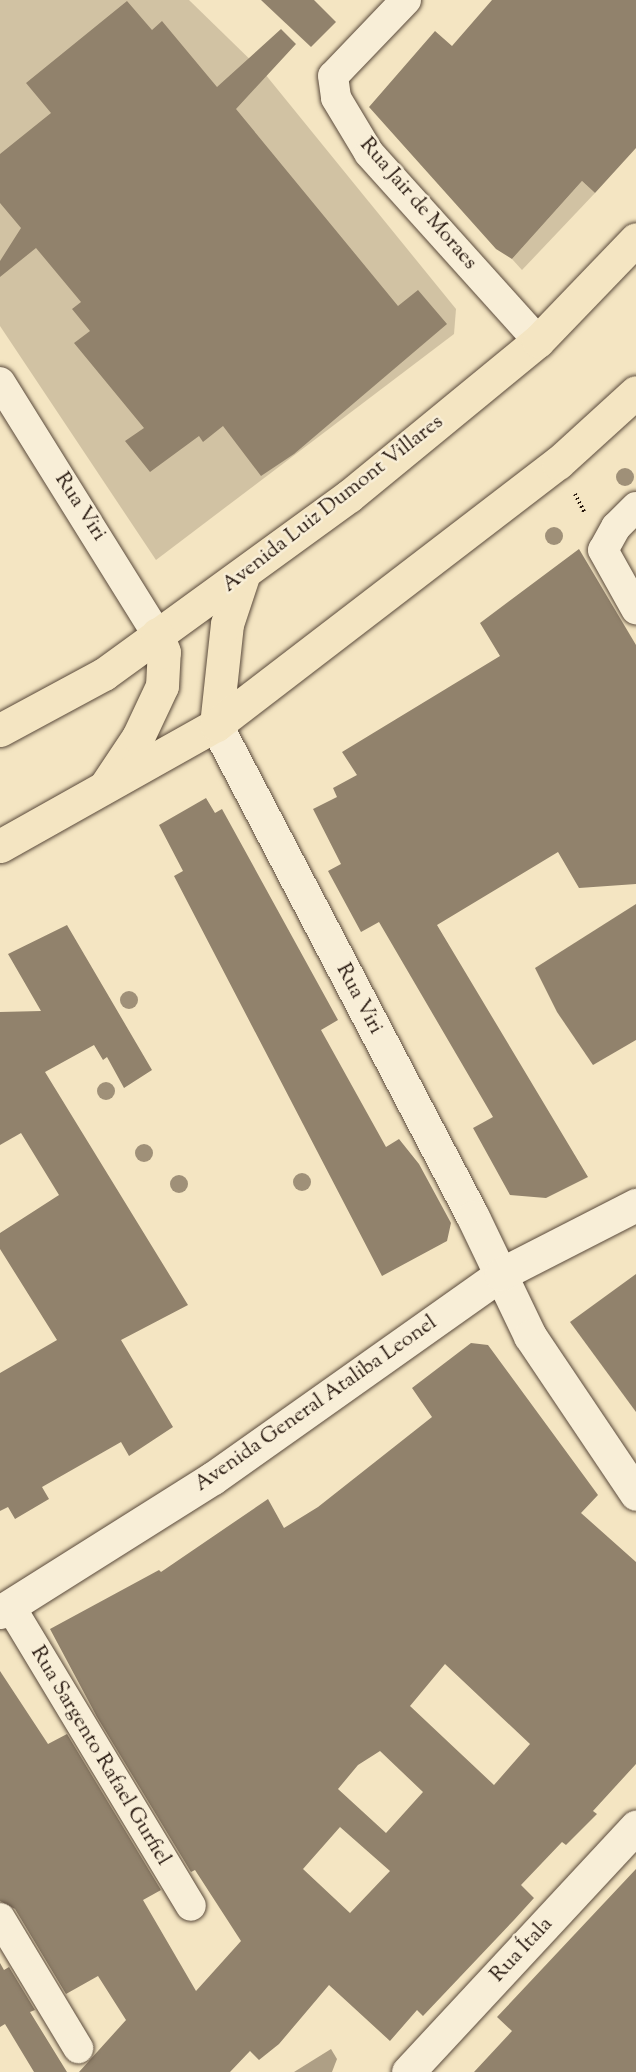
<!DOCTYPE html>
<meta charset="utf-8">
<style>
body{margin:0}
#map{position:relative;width:636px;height:2072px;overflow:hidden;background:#f4e5c2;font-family:"Sorts Mill Goudy",serif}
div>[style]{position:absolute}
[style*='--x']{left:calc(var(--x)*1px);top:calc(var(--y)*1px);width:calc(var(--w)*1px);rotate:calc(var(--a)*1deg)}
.green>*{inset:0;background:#d1c2a3}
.water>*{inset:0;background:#ae9f85}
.building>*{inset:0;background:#91826c}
.path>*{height:4px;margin-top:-2px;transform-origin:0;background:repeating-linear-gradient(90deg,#26170e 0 1.5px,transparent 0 4.5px)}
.roads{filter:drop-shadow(0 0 2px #5a4a3b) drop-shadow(0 0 2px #5a4a3b)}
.street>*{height:30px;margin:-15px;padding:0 15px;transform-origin:15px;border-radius:15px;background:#f8eed7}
.secondary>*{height:33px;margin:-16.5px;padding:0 16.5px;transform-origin:16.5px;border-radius:16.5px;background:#f8eed7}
.primary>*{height:33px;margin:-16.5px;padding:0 16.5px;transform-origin:16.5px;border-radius:16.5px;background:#f4e5c2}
.trees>*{width:18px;height:18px;margin:-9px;border-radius:50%;background:#9f9078}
span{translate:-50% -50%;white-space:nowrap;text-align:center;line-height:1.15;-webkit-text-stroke:5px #f8eed7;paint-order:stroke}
.street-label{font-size:21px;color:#26170e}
</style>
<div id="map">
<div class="green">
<i style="clip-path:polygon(0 0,189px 0,265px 74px,456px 309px,454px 334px,156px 560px,0 326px)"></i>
<i style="clip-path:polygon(582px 181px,595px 193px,522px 270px,512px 259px)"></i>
</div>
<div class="water">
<i style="clip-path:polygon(331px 2049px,337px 2059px,332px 2072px,294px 2072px)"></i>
</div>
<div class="building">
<i style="clip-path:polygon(261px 0,314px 0,336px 22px,311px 47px)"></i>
<i style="clip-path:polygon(492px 0,636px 0,636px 148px,595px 193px,582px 181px,512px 259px,496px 249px,369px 107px,435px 31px,452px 46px)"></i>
<i style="clip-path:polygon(127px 1px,152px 30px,162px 21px,217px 87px,281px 29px,296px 44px,236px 109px,398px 306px,418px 290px,447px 324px,294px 454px,261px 476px,223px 426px,203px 442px,199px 436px,150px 472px,125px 441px,144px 428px,74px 343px,90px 331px,72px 309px,81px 302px,36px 248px,0 277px,0 261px,21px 228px,0 203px,0 154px,51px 113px,26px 83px)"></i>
<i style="clip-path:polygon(579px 549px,636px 645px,636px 884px,579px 888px,558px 852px,437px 925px,588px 1177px,546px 1198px,510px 1195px,473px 1128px,493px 1117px,379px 922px,361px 932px,328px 871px,341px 864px,313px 809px,337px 797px,333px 788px,357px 775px,342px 752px,500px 656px,480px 623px)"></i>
<i style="clip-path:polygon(206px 798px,215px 813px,222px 809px,338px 1020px,321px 1030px,386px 1147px,399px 1139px,419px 1164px,451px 1223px,447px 1241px,382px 1276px,174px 876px,183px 871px,159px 825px)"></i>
<i style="clip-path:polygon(636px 904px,636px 1040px,593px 1065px,557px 1012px,535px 968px)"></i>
<i style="clip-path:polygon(67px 925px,152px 1070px,124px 1088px,107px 1057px,103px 1060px,94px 1045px,45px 1072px,188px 1305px,121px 1340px,173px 1427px,129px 1456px,121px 1442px,42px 1487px,49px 1499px,15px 1519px,8px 1507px,0 1511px,0 1373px,57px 1340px,0 1249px,0 1233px,59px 1195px,21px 1133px,0 1145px,0 1012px,41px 1011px,8px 954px)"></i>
<i style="clip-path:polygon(636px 1274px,636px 1412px,570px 1322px)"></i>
<i style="clip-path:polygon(evenodd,471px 1343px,488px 1345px,598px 1495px,581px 1513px,636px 1562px,636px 1764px,593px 1811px,597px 1814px,566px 1845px,562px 1842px,521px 1885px,534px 1898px,514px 1920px,423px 2016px,417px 2010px,390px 2041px,329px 1985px,279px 2044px,259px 2060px,250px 2051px,230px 2072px,79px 2072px,126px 2020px,98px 1976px,66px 1994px,15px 1909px,0 1901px,0 1671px,48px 1744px,67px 1734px,161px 1890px,143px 1900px,196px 1991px,241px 1941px,195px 1870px,191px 1872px,97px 1717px,50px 1629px,159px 1570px,161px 1572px,268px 1499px,284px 1528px,318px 1507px,432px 1417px,412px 1388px,471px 1343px,445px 1664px,530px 1744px,494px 1785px,410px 1706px,445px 1664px,471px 1343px,380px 1751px,423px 1792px,386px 1833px,338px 1789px,358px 1765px,380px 1751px,471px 1343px,340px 1827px,390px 1871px,350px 1913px,303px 1869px,340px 1827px)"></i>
<i style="clip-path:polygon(636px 1869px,636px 2072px,474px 2072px,512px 2031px,497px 2017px)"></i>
<i style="clip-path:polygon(0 1963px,4px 1970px,9px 1967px,35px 2010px,30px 2012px,67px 2072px,34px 2072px,5px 2024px,0 2027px)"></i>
</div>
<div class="path">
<i style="--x:575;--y:494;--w:22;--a:63"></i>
</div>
<div class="roads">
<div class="street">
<i style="--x:406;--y:0;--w:105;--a:133.8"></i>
<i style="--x:333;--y:76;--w:22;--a:82"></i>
<i style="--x:336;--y:98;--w:64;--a:59"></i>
<i style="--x:369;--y:153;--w:253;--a:48"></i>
<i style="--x:0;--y:382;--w:297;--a:58.1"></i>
<i style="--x:636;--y:507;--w:28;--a:135"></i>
<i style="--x:616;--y:527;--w:26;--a:119"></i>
<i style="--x:603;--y:550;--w:68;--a:60.8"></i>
<i style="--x:10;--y:1606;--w:350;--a:58.9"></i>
<i style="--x:0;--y:1918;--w:152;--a:59"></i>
</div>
<div class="secondary">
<i style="--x:216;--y:725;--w:555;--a:62.42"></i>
<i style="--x:473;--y:1217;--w:132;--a:64.4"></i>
<i style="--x:530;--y:1336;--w:190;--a:56.1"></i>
<i style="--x:0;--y:1612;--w:252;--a:-32.2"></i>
<i style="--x:213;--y:1478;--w:353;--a:-35.3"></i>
<i style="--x:501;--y:1274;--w:152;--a:-27.1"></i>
<i style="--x:408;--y:2072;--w:335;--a:-47.1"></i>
</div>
<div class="primary">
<i style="--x:216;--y:725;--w:102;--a:-83.8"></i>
<i style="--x:227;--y:624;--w:51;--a:-71.6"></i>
<i style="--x:0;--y:730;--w:118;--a:-28.3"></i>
<i style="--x:104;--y:674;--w:303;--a:-36"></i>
<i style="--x:349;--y:496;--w:244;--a:-39.4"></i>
<i style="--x:538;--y:341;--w:141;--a:-46.1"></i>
<i style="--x:106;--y:785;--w:58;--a:-56.3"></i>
<i style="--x:138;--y:737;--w:56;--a:-64.8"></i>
<i style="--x:162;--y:686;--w:34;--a:-87"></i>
<i style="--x:164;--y:652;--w:19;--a:-111"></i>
<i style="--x:0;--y:846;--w:248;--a:-29.3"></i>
<i style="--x:216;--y:725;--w:431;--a:-37.5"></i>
<i style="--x:558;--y:463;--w:105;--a:-42.3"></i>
</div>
</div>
<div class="trees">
<i style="left:625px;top:477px"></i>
<i style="left:554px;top:536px"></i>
<i style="left:129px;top:1000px"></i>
<i style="left:106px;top:1091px"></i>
<i style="left:144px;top:1153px"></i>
<i style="left:302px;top:1182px"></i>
<i style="left:179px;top:1184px"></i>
</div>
<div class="street-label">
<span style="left:418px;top:204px;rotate:49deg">Rua Jair de Moraes</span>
<span style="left:333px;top:504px;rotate:-38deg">Avenida Luiz Dumont Villares</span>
<span style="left:80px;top:507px;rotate:57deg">Rua Viri</span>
<span style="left:359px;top:999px;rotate:62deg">Rua Viri</span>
<span style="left:316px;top:1404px;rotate:-35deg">Avenida General Ataliba Leonel</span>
<span style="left:100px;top:1756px;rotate:59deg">Rua Sargento Rafael Gurfiel</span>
<span style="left:522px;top:1950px;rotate:-47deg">Rua Ítala</span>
</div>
</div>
